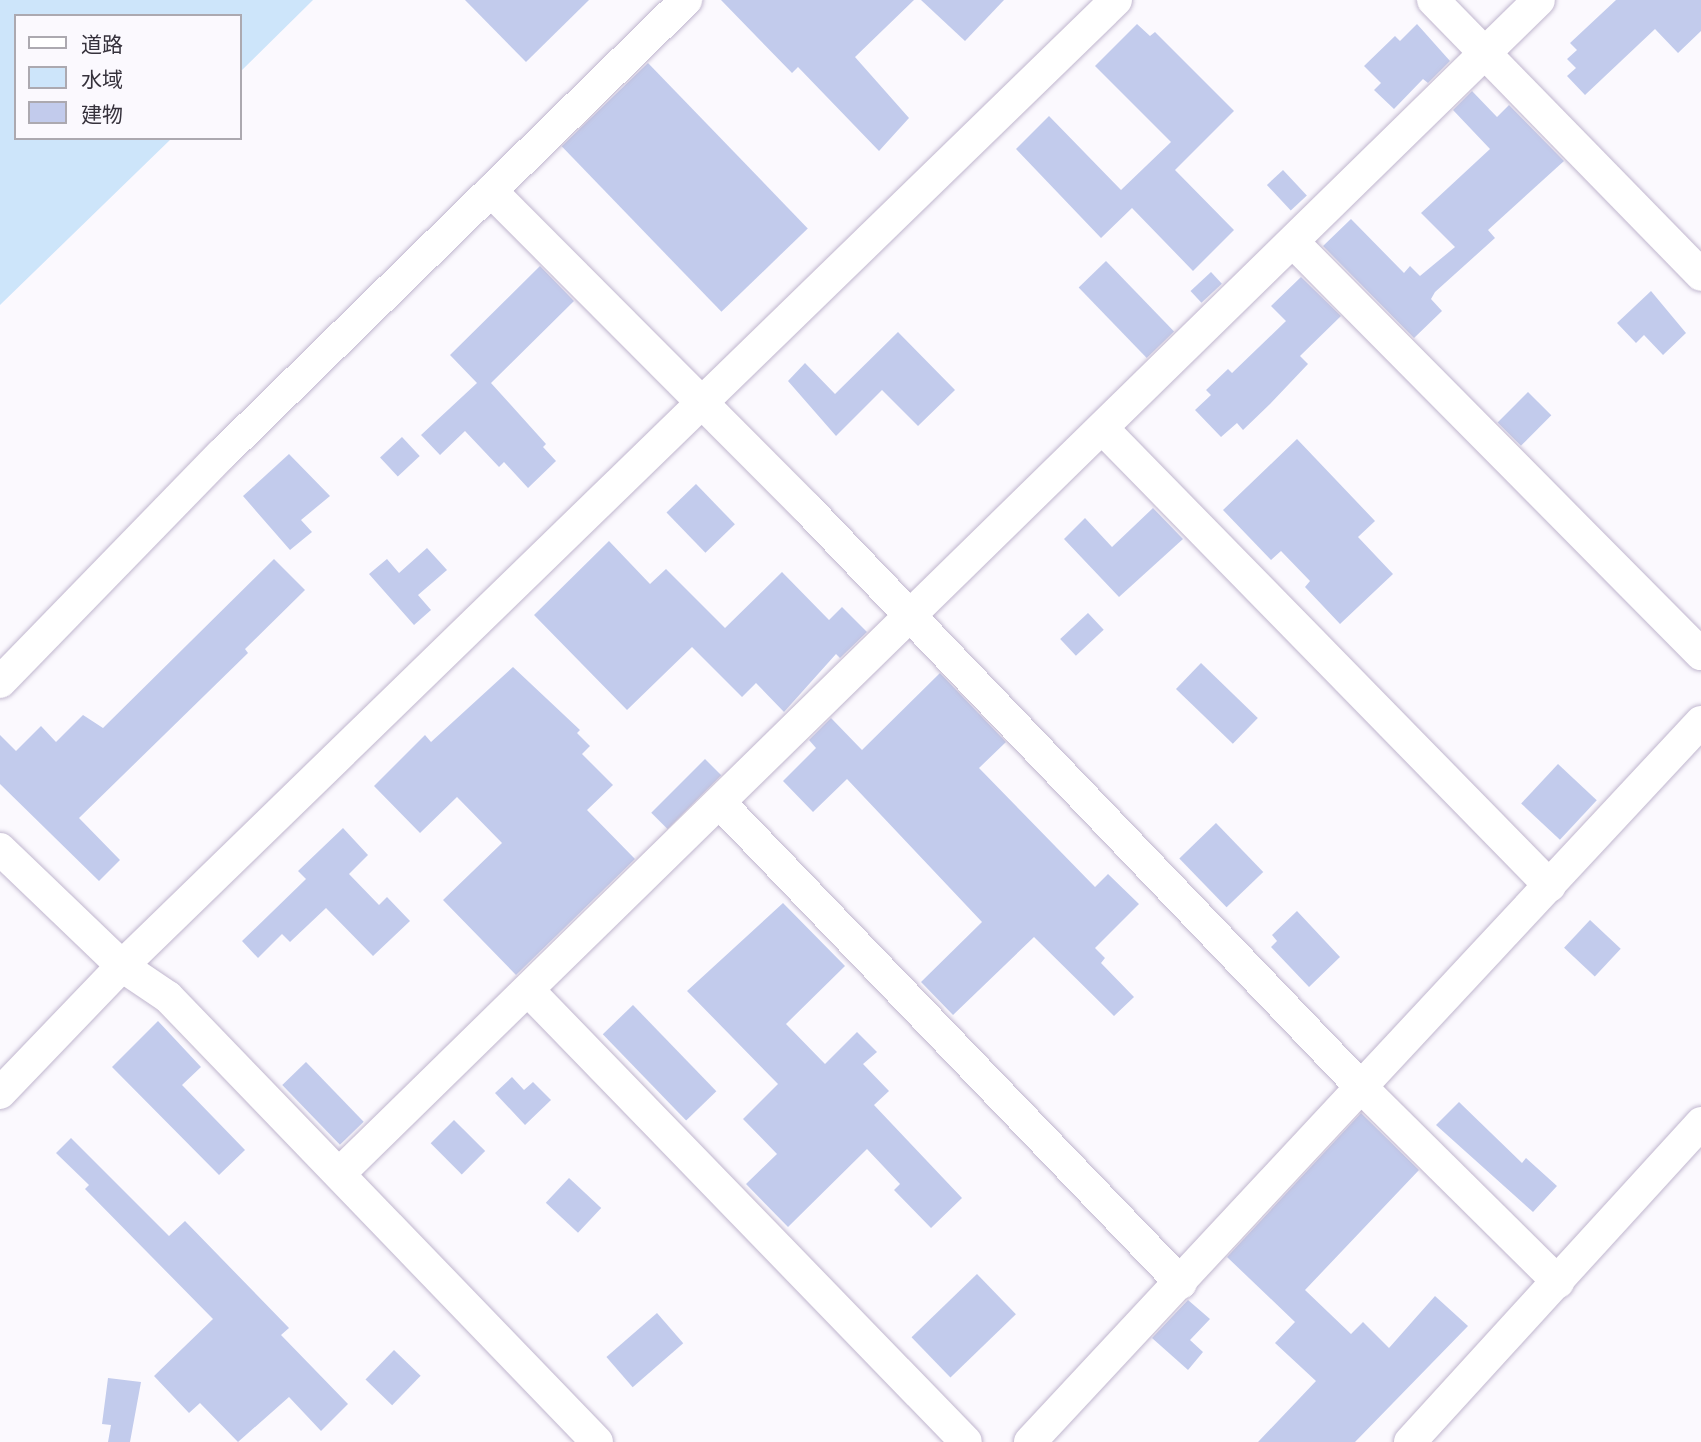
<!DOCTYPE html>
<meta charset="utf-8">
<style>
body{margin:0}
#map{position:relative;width:1701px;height:1442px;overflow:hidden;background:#fbf9fe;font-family:Raleway,"Noto Sans JP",sans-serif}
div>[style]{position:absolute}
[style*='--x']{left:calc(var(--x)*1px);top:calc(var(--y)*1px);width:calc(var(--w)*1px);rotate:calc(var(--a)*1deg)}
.water>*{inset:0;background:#cde5fa}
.building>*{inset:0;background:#c2cbec;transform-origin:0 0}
.roads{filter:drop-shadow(0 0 2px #c0b6ce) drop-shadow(0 0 2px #c0b6ce)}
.minor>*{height:32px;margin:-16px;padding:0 16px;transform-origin:16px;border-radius:16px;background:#fff}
span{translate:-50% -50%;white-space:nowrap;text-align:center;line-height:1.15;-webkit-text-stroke:5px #fbf9fe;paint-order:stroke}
.legend{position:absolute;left:14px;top:14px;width:228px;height:126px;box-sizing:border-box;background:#fbf9fe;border:2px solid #aca9b0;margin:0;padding:9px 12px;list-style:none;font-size:21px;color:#36323c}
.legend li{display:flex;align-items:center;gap:14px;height:35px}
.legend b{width:35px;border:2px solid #aca9b0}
</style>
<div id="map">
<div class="water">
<i style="clip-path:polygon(0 0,313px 0,240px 72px,240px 16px,16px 16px,16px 138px,172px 138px,0 305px)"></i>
</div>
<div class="building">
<i style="clip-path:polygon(465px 0,589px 0,526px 62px)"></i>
<i style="clip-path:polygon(721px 0,914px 0,855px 57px,909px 118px,879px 151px,798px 67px,792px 73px)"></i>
<i style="clip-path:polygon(921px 0,1004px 0,965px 41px)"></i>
<i style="clip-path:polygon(1616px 0,1701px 0,1701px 31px,1678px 53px,1655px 29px,1585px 95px,1567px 76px,1576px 68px,1567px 59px,1577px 50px,1570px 43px)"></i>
<i style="clip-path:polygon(1137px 24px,1150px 36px,1155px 32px,1234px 111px,1175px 170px,1234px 230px,1193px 271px,1132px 208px,1101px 238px,1016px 149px,1049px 116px,1121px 190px,1171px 142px,1095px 66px)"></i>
<i style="clip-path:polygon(1417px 24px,1450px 61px,1428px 83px,1423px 79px,1394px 109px,1374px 90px,1381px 83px,1364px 66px,1395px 36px,1400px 41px)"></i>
<i style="left:648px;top:63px;width:230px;height:120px;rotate:46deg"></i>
<i style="clip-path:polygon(1472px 91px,1497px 117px,1509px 105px,1564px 161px,1488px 230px,1495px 238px,1435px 292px,1431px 299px,1442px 311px,1414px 338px,1323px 246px,1351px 219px,1404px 273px,1410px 266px,1420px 276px,1455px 247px,1421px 213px,1490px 149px,1453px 110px)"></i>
<i style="left:1283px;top:170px;width:35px;height:22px;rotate:47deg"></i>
<i style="left:1106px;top:261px;width:98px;height:38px;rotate:46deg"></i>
<i style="clip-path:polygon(540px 266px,574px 301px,491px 383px,546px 444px,543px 447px,556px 461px,528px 488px,504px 462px,499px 467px,465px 431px,440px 455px,421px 435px,477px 383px,450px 355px)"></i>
<i style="left:1211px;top:272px;width:16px;height:28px;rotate:47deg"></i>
<i style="clip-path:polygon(1301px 277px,1341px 316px,1300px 356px,1308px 364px,1270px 404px,1243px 430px,1237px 423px,1221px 437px,1195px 410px,1211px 395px,1206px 390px,1228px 369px,1232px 373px,1286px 321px,1271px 306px)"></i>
<i style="clip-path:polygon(1651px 291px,1686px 333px,1663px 355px,1644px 335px,1636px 343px,1617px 323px)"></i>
<i style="clip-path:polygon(898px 332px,955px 390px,918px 426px,882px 390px,836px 436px,788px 381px,805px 363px,835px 394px)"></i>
<i style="left:1528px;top:392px;width:33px;height:43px;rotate:45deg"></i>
<i style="left:402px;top:437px;width:26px;height:30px;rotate:47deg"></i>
<i style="clip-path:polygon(1297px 439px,1375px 521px,1358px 537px,1393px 574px,1340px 624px,1305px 587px,1310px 581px,1281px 551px,1271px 560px,1223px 510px)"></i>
<i style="clip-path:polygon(289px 454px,330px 496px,301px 520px,312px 532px,290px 550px,243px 496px)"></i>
<i style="left:696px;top:484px;width:56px;height:41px;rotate:46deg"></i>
<i style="clip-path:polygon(1153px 508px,1183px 539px,1119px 597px,1064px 539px,1085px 518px,1112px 547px)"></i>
<i style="clip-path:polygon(609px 541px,650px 584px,666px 569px,725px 628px,782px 572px,829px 620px,842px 607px,867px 632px,840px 658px,836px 654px,784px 712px,756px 683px,742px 697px,692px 647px,627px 710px,534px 615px)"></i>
<i style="clip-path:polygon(427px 548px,447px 570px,418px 595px,431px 610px,414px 625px,369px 574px,387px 559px,399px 573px)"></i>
<i style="clip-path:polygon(274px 559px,305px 590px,245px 649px,248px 653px,79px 818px,120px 860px,99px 881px,0 784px,0 735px,16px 751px,41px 726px,56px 742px,83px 715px,103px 728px)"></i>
<i style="left:1088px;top:613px;width:23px;height:38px;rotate:47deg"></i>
<i style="left:1201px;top:663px;width:79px;height:36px;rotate:44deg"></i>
<i style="clip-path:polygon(513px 667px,580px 730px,577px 733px,590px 746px,582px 754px,613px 785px,587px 810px,635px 859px,516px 975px,443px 900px,502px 843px,457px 797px,420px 833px,374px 786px,425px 735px,431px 742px)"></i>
<i style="clip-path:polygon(940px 673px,1006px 742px,979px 768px,1095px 887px,1108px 874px,1139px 904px,1095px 948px,1105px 958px,1101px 963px,1134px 997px,1114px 1016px,1034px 937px,953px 1015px,921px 982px,982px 922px,847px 779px,813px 812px,783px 781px,816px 748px,809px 740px,831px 718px,862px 750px)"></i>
<i style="left:705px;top:759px;width:23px;height:76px;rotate:45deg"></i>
<i style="left:1558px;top:764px;width:53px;height:54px;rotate:43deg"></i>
<i style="left:1216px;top:823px;width:68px;height:51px;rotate:46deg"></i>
<i style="clip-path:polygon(343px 828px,368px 855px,349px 874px,379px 905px,387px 897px,410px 921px,373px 956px,326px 908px,290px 942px,282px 934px,258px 958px,242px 941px,306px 879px,298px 871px)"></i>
<i style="clip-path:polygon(783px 903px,845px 966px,786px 1024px,825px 1064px,857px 1032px,877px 1052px,863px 1064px,889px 1091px,874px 1105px,962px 1198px,931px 1228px,894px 1190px,900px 1184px,867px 1149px,788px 1227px,746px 1184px,777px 1154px,743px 1119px,778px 1084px,687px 991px)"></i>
<i style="clip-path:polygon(1297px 911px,1340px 957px,1309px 987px,1271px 947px,1277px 941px,1272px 935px)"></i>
<i style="left:1590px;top:920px;width:42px;height:38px;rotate:43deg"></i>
<i style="left:633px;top:1005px;width:120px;height:42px;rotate:46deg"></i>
<i style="clip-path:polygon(158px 1021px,201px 1067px,182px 1085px,245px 1150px,219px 1175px,112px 1067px)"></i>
<i style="left:306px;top:1062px;width:83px;height:33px;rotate:46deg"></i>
<i style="clip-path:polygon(512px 1077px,524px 1090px,533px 1082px,551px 1100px,525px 1125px,495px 1093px)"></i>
<i style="clip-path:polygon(1459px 1102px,1522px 1163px,1526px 1158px,1557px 1186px,1533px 1212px,1436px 1125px)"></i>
<i style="clip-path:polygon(1361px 1113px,1419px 1170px,1305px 1290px,1351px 1334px,1363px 1322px,1389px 1348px,1435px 1296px,1468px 1326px,1355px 1442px,1258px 1442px,1316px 1381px,1275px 1343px,1295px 1322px,1227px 1257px)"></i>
<i style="left:454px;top:1120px;width:44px;height:33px;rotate:45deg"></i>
<i style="clip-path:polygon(71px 1138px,169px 1236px,185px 1221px,289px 1328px,281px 1335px,348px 1404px,321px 1431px,289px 1397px,238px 1442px,200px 1403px,189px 1413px,154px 1376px,213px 1319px,85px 1189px,89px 1185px,56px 1153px)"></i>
<i style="left:569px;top:1178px;width:44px;height:34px;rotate:43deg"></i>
<i style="left:977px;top:1274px;width:56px;height:91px;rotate:46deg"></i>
<i style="clip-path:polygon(1188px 1300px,1210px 1319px,1190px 1340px,1203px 1352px,1188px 1370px,1152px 1338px)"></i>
<i style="left:657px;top:1313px;width:40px;height:67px;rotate:49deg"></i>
<i style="left:394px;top:1350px;width:37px;height:41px;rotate:44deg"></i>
<i style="clip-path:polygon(108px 1378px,141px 1382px,130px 1442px,108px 1442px,111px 1425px,102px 1424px)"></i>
</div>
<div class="roads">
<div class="minor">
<i style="--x:1433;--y:0;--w:384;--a:45.7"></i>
<i style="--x:491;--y:191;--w:446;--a:45.1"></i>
<i style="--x:806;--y:507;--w:804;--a:46.26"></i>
<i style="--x:1362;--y:1088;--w:276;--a:44.7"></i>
<i style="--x:1293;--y:242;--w:580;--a:45.28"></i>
<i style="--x:1103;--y:429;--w:639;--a:45.63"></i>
<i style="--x:0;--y:682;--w:317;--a:-45.8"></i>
<i style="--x:221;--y:455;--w:651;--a:-44.38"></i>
<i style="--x:721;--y:804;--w:664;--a:46.16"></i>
<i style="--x:0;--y:849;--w:169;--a:43.8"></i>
<i style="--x:122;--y:966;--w:55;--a:34"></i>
<i style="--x:168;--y:997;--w:618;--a:46.05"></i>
<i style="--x:528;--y:990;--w:629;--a:45.9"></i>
<i style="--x:0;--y:1093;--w:176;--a:-46.2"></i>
<i style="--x:122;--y:966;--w:1386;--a:-44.18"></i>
<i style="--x:340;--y:1173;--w:1677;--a:-44.37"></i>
<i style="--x:1030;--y:1442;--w:984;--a:-47.02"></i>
<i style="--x:1410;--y:1442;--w:432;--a:-47.6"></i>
</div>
</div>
<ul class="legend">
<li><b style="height:9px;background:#fff"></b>道路</li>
<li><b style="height:19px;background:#cde5fa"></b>水域</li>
<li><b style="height:19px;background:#c2cbec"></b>建物</li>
</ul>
</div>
